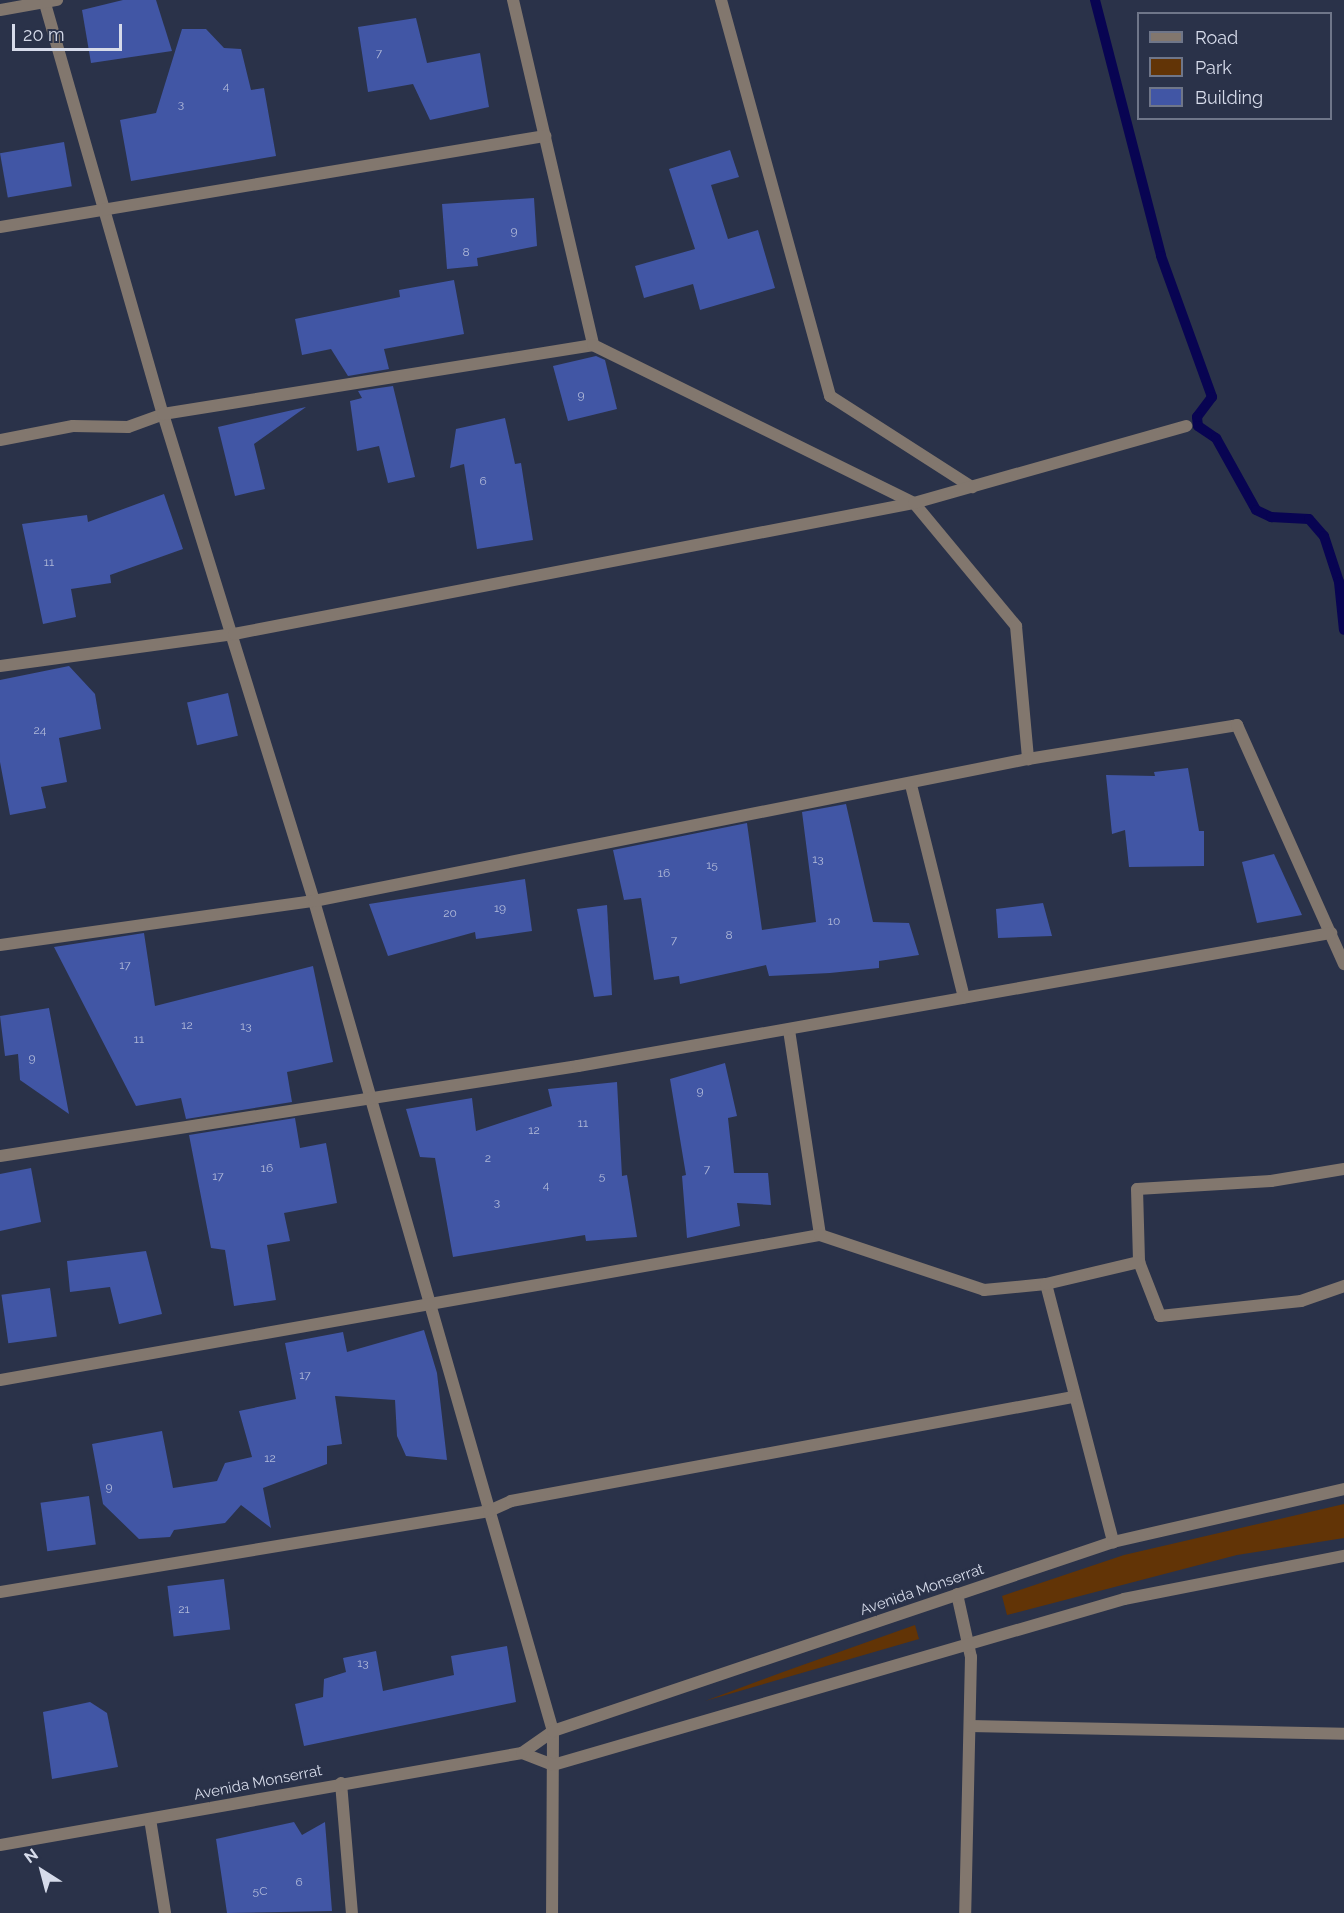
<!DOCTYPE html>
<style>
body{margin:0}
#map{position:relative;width:1344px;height:1913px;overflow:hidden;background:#2a3249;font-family:Raleway,sans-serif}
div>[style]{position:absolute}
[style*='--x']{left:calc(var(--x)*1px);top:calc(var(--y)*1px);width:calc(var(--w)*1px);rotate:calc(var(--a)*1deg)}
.green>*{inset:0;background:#623406}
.stream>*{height:10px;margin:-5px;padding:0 5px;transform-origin:5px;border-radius:5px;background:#080452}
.building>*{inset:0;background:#4156a5;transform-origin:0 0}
.minor>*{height:12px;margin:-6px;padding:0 6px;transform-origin:6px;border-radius:6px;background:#82776e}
span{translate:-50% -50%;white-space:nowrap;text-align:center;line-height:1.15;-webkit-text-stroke:5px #2a3249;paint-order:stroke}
.number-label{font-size:12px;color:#b1bad9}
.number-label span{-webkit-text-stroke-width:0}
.street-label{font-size:15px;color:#d6dbea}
.legend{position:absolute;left:1137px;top:12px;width:195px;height:108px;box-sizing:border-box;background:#2a3249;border:2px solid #6f7689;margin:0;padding:8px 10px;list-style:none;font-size:18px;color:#d6dbea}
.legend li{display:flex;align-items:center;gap:12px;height:30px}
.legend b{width:30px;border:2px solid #6f7689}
.north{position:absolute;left:12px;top:1841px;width:60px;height:60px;-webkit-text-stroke:4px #2a3249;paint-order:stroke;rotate:324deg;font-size:16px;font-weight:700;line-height:24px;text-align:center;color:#d6dbea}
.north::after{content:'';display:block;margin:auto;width:21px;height:27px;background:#d6dbea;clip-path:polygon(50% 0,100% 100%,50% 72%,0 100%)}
.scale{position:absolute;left:12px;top:24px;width:110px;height:27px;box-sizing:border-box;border:3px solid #d6dbea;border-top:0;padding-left:8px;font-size:18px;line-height:21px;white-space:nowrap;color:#d6dbea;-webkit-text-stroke:4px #2a3249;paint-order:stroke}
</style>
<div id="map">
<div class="green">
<i style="clip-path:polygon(1344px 1504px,1344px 1538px,1237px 1555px,1007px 1615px,1002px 1596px,1124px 1555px)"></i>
<i style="clip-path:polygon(915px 1625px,919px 1639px,705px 1701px,783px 1672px)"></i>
</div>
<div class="stream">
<i style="--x:1095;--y:0;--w:264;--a:75.5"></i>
<i style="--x:1161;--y:256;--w:150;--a:70.1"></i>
<i style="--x:1212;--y:397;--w:25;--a:127"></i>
<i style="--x:1197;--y:417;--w:9;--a:84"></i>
<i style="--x:1198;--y:426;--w:22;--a:34"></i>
<i style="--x:1216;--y:438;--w:82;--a:60.9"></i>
<i style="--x:1256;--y:510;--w:17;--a:25"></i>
<i style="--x:1271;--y:517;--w:38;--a:3"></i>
<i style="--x:1309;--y:519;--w:23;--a:49"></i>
<i style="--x:1324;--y:536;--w:48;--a:71.9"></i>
<i style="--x:1339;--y:582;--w:48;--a:84.1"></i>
</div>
<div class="building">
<i style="clip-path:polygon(123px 0,156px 0,172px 51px,91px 63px,82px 10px)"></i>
<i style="clip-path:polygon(416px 18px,427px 63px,480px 53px,489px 107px,430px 120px,413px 84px,368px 92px,358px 27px)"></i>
<i style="clip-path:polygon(182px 29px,206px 29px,224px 48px,241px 49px,251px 90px,264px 88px,276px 156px,131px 181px,120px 120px,156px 113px)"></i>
<i style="left:64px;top:142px;width:45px;height:65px;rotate:80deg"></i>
<i style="clip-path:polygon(730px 150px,739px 177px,711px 185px,728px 239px,758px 230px,775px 288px,700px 310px,693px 284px,644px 298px,635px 266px,695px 249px,669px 169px)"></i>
<i style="clip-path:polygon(534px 198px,537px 246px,477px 258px,478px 266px,447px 269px,442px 204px)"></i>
<i style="clip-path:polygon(454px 280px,464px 334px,384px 349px,389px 369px,348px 376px,331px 349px,302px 355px,295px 319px,400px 297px,399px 290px)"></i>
<i style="clip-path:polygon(596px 356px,605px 360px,617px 409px,568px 421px,553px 366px)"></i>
<i style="clip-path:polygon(393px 386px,415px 477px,388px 483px,379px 446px,357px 451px,350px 401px,362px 398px,358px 391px)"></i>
<i style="clip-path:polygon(306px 407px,254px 444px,265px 489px,235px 496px,218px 427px)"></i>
<i style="clip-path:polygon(505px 418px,515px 464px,521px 463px,533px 540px,477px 549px,464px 464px,450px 468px,456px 429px)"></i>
<i style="clip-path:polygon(164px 494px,183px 549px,110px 575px,111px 583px,71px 589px,76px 617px,43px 624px,22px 524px,87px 515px,88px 522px)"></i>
<i style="clip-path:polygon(69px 666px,95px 694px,101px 729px,59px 738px,67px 782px,41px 787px,46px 808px,10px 815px,0 762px,0 680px)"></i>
<i style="left:228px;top:693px;width:44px;height:42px;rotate:77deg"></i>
<i style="clip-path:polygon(1188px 768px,1199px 831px,1204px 831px,1204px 866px,1129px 867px,1125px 830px,1112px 834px,1106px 775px,1155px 776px,1154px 772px)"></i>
<i style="clip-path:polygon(846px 804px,873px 922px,909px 923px,919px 955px,879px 961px,879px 968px,830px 973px,769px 976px,766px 965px,680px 984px,679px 976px,654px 980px,641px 898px,624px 900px,613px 850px,747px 823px,762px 930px,816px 922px,802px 812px)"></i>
<i style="clip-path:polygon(1274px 854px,1302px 915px,1257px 923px,1242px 862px)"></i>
<i style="clip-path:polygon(525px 879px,532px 931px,476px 939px,475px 932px,388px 956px,369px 904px)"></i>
<i style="clip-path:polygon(1043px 903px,1052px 936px,998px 938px,996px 909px)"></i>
<i style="clip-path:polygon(607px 905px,612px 995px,594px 997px,577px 909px)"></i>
<i style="clip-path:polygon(144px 933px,155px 1006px,313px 966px,333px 1062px,287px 1072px,292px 1102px,186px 1119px,181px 1098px,136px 1106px,54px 947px)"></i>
<i style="clip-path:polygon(49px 1008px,69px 1114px,20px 1080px,18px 1054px,5px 1056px,0 1016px)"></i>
<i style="clip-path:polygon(725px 1063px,737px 1116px,728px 1118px,734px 1173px,768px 1173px,771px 1205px,737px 1203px,740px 1226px,687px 1238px,682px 1176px,686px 1175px,670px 1079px)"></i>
<i style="clip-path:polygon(617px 1082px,622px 1176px,627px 1175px,637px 1237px,586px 1241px,585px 1235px,453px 1257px,435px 1158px,420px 1157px,406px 1109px,472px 1098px,476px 1131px,552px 1106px,548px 1089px)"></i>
<i style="clip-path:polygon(295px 1118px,300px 1148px,326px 1143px,337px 1203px,284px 1213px,290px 1241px,267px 1245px,276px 1300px,234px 1306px,225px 1250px,211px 1248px,189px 1135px)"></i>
<i style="clip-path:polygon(31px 1168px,41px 1222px,0 1231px,0 1174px)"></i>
<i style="clip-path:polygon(146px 1251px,162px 1314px,119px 1324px,110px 1287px,70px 1292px,67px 1261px)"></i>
<i style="left:50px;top:1288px;width:49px;height:49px;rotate:82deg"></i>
<i style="clip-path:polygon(424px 1330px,437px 1373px,447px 1460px,406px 1456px,397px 1436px,395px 1400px,335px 1396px,342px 1444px,327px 1446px,327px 1464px,263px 1488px,271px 1528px,241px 1505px,225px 1523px,174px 1530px,170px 1537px,139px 1539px,103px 1504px,92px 1444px,162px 1431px,173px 1488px,217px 1481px,225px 1463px,252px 1457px,239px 1411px,296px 1399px,285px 1343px,343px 1332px,347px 1352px)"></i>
<i style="left:89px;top:1496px;width:49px;height:49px;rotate:82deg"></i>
<i style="left:224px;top:1579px;width:51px;height:57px;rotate:83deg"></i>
<i style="clip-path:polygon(507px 1646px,516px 1702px,304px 1746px,295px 1704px,323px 1697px,324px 1679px,346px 1672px,343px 1658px,376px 1651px,383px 1691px,454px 1675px,451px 1656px)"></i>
<i style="clip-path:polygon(90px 1702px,107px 1713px,118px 1767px,52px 1779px,43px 1712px)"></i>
<i style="clip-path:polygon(294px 1822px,302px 1835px,325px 1822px,332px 1911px,227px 1913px,216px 1839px)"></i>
</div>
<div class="minor">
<i style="--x:44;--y:0;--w:431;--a:74"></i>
<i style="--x:163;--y:414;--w:510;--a:72.77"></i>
<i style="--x:314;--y:901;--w:864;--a:73.94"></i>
<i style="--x:553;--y:1731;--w:182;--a:90.3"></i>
<i style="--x:513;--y:0;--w:354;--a:76.9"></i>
<i style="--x:721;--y:0;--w:411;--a:74.6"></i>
<i style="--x:830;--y:396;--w:169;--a:32.7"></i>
<i style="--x:0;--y:10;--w:58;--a:-10"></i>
<i style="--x:0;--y:227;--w:553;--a:-9.48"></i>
<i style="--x:0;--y:440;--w:74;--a:-10.9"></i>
<i style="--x:73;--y:426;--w:55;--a:1"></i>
<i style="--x:128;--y:427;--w:37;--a:-20"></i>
<i style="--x:163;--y:414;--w:436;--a:-9.1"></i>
<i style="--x:593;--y:345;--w:358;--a:26.2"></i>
<i style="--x:914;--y:503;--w:160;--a:50.3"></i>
<i style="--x:1016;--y:626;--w:134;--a:84.8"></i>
<i style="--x:0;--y:666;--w:236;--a:-7.8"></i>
<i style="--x:234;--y:634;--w:693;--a:-10.9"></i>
<i style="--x:914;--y:503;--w:283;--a:-15.8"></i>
<i style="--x:911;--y:785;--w:219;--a:76"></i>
<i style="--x:0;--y:945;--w:317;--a:-8"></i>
<i style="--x:314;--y:901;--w:728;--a:-11.25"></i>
<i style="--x:1028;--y:759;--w:212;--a:-9.2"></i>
<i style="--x:1237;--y:725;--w:262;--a:65.9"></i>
<i style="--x:789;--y:1030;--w:207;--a:81.4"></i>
<i style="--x:0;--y:1156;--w:585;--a:-8.85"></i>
<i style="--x:578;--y:1066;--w:765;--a:-10.02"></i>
<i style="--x:1344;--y:1169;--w:74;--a:170.7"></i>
<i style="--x:1271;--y:1181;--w:134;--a:176.6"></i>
<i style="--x:1137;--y:1189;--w:73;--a:88.4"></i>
<i style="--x:1139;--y:1262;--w:58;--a:68.7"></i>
<i style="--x:1160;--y:1316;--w:142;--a:-6.1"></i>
<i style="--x:1301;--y:1301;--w:46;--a:-19.2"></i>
<i style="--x:1046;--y:1284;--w:267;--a:75.4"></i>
<i style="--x:0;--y:1380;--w:833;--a:-10.03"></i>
<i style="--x:820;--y:1235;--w:173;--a:18.5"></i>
<i style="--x:984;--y:1290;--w:62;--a:-5.5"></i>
<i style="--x:1046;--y:1284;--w:96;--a:-13.3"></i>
<i style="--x:0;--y:1592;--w:496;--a:-9.4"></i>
<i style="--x:489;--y:1511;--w:24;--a:-24"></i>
<i style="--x:511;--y:1501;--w:572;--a:-10.48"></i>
<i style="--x:957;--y:1594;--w:65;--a:77.5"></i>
<i style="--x:971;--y:1657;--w:256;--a:91.3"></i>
<i style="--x:970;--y:1726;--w:374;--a:1.2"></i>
<i style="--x:522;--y:1753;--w:33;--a:21"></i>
<i style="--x:553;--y:1765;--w:595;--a:-16.21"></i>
<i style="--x:1124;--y:1599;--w:224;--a:-11.1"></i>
<i style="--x:341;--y:1783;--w:130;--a:85.2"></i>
<i style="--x:150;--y:1819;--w:95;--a:80.9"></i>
<i style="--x:0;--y:1845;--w:530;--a:-10"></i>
<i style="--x:522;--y:1753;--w:38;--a:-35"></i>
<i style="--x:553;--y:1731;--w:591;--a:-18.65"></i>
<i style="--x:1113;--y:1542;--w:237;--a:-12.9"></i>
</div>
<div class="number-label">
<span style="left:379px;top:54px">7</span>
<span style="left:226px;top:87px">4</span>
<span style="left:181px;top:105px">3</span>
<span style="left:514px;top:232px">9</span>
<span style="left:466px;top:253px">8</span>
<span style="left:581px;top:396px">9</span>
<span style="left:483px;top:482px">6</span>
<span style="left:49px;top:563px">11</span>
<span style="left:40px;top:731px">24</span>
<span style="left:818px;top:860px">13</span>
<span style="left:712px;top:866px">15</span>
<span style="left:664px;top:874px">16</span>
<span style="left:500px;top:909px">19</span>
<span style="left:450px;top:914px">20</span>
<span style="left:834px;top:922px">10</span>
<span style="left:729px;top:936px">8</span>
<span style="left:674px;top:941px">7</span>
<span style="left:125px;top:966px">17</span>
<span style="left:187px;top:1026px">12</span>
<span style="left:246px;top:1027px">13</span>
<span style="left:139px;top:1040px">11</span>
<span style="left:32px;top:1059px">9</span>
<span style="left:700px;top:1092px">9</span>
<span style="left:583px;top:1124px">11</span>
<span style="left:534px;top:1131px">12</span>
<span style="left:488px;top:1159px">2</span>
<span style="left:267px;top:1169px">16</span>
<span style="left:707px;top:1170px">7</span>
<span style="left:218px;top:1177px">17</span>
<span style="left:602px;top:1177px">5</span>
<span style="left:546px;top:1186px">4</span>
<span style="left:497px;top:1203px">3</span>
<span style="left:305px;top:1376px">17</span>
<span style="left:270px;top:1459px">12</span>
<span style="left:109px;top:1488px">9</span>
<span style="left:184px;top:1610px">21</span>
<span style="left:363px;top:1664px">13</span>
<span style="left:299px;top:1883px">6</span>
<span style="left:260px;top:1892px">5C</span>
</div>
<div class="street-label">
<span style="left:922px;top:1590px;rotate:-19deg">Avenida Monserrat</span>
<span style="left:258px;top:1783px;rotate:-11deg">Avenida Monserrat</span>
</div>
<ul class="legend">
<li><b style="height:8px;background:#82776e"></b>Road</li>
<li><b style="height:16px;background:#623406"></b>Park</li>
<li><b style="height:16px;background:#4156a5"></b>Building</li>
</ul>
<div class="north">N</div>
<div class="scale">20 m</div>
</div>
